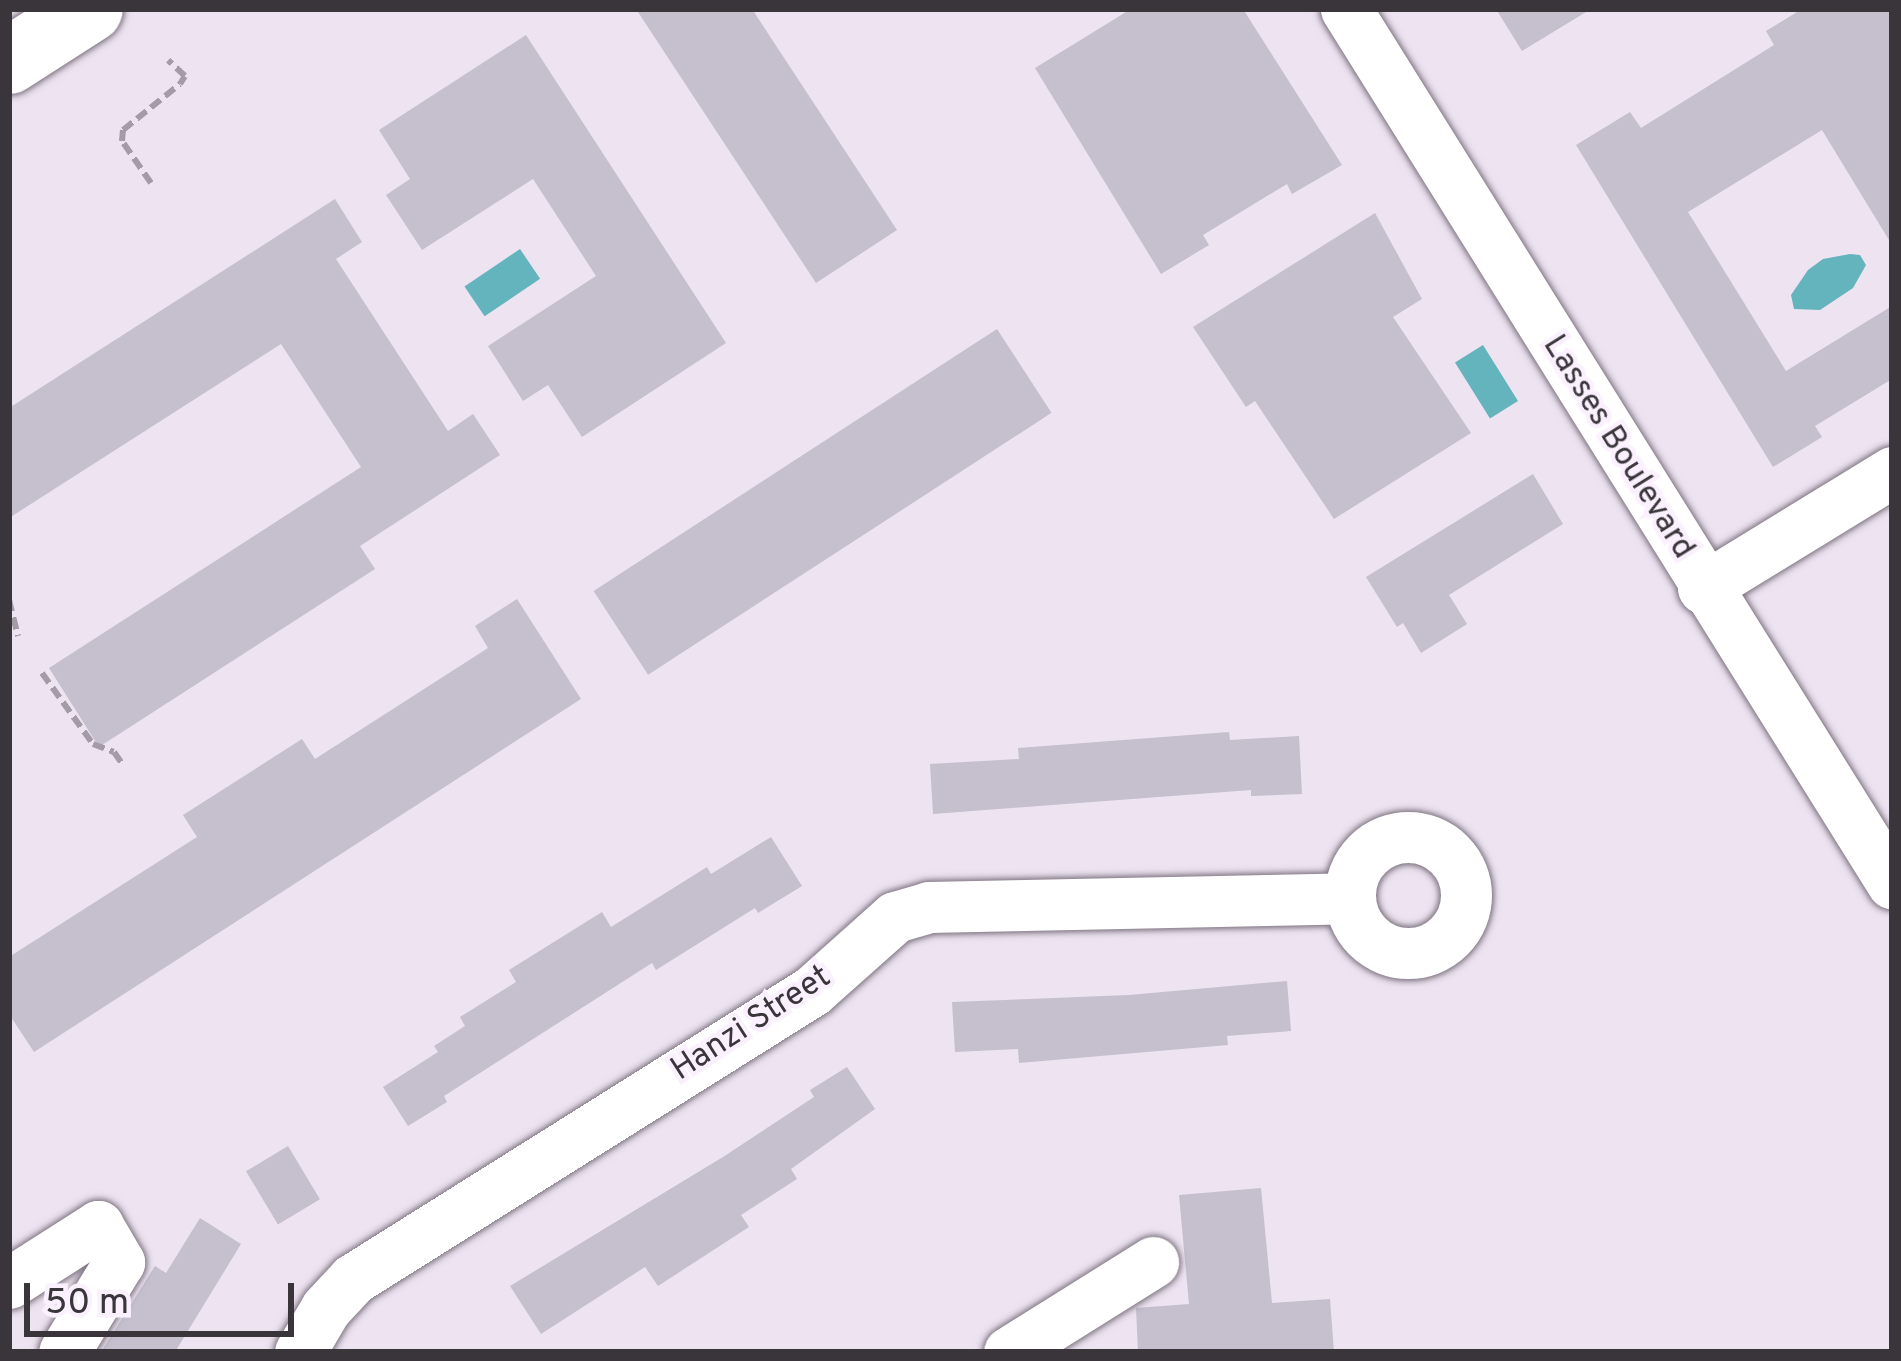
<!DOCTYPE html>
<style>
body{margin:0}
#map{position:relative;width:1901px;height:1361px;overflow:hidden;background:#ede3f1;font-family:Overpass,sans-serif}
div>[style]{position:absolute}
[style*='--x']{left:calc(var(--x)*1px);top:calc(var(--y)*1px);width:calc(var(--w)*1px);rotate:calc(var(--a)*1deg)}
.water>*{inset:0;background:#64b4be;transform-origin:0 0}
.building>*{inset:0;background:#c5bfce;transform-origin:0 0}
.path>*{height:6px;margin-top:-3px;transform-origin:0;background:repeating-linear-gradient(90deg,#a39ca6 0 12px,transparent 0 18px)}
.roads{filter:drop-shadow(0 0 3px #7e7481) drop-shadow(0 0 3px #7e7481)}
.minor>*{height:51px;margin:-25.5px;padding:0 25.5px;transform-origin:25.5px;border-radius:25.5px;background:#fff}
.minor>.ring{margin:-25.5px;padding:0;box-sizing:content-box;background:none;border:51px solid #fff;border-radius:50%}
.major>*{height:66px;margin:-33px;padding:0 33px;transform-origin:33px;border-radius:33px;background:#fff}
span{translate:-50% -50%;white-space:nowrap;text-align:center;line-height:1.15;-webkit-text-stroke:9px #faf0fe;paint-order:stroke}
.street-label{font-size:33px;color:#39353a}
.frame{position:absolute;inset:0;border:12px solid #39353a;pointer-events:none}
.scale{position:absolute;left:24px;top:1283px;width:270px;height:54px;box-sizing:border-box;border:6px solid #39353a;border-top:0;padding-left:15px;font-size:36px;line-height:42px;white-space:nowrap;color:#39353a;-webkit-text-stroke:9px #faf0fe;paint-order:stroke}
</style>
<div id="map">
<div class="water">
<i style="left:520px;top:249px;width:36px;height:67px;rotate:56deg"></i>
<i style="clip-path:polygon(1850px 254px,1860px 255px,1866px 265px,1853px 288px,1820px 310px,1794px 309px,1791px 295px,1808px 270px,1823px 259px)"></i>
<i style="left:1483px;top:345px;width:66px;height:33px;rotate:58deg"></i>
</div>
<div class="building">
<i style="clip-path:polygon(636px 9px,752px 9px,897px 230px,816px 283px)"></i>
<i style="clip-path:polygon(1131px 9px,1243px 9px,1342px 165px,1292px 194px,1287px 184px,1203px 235px,1209px 245px,1161px 274px,1035px 68px)"></i>
<i style="clip-path:polygon(1496px 9px,1591px 9px,1522px 51px)"></i>
<i style="clip-path:polygon(1802px 9px,1892px 9px,1892px 245px,1822px 130px,1688px 212px,1786px 371px,1892px 306px,1892px 379px,1815px 426px,1822px 437px,1773px 467px,1576px 145px,1630px 112px,1641px 128px,1774px 45px,1766px 31px)"></i>
<i style="clip-path:polygon(526px 35px,726px 343px,582px 437px,548px 385px,523px 401px,488px 346px,596px 276px,533px 179px,422px 250px,386px 195px,410px 179px,379px 130px)"></i>
<i style="clip-path:polygon(335px 199px,362px 242px,336px 259px,448px 431px,473px 414px,500px 455px,360px 546px,375px 569px,99px 747px,49px 668px,361px 467px,281px 344px,9px 518px,9px 408px)"></i>
<i style="clip-path:polygon(1375px 213px,1422px 299px,1393px 317px,1471px 433px,1334px 519px,1255px 401px,1246px 407px,1193px 327px)"></i>
<i style="left:997px;top:329px;width:100px;height:481px;rotate:57deg"></i>
<i style="clip-path:polygon(1533px 474px,1563px 524px,1449px 595px,1467px 624px,1421px 653px,1403px 623px,1397px 627px,1366px 577px)"></i>
<i style="clip-path:polygon(517px 599px,581px 699px,34px 1052px,9px 1014px,9px 957px,197px 837px,183px 815px,302px 739px,315px 759px,488px 648px,475px 626px)"></i>
<i style="clip-path:polygon(1229px 732px,1230px 740px,1299px 736px,1302px 794px,1251px 796px,1251px 790px,933px 814px,930px 764px,1019px 759px,1018px 748px)"></i>
<i style="clip-path:polygon(771px 837px,802px 886px,758px 913px,755px 908px,656px 970px,652px 963px,444px 1096px,447px 1102px,408px 1126px,383px 1087px,438px 1052px,434px 1046px,465px 1026px,460px 1017px,516px 982px,509px 970px,602px 912px,611px 927px,707px 867px,711px 874px)"></i>
<i style="clip-path:polygon(1287px 981px,1291px 1031px,1227px 1036px,1228px 1045px,1019px 1063px,1018px 1049px,955px 1052px,952px 1002px,1129px 995px)"></i>
<i style="clip-path:polygon(847px 1067px,875px 1109px,791px 1169px,797px 1179px,741px 1215px,749px 1227px,658px 1286px,645px 1267px,541px 1334px,510px 1286px,723px 1157px,814px 1097px,810px 1090px)"></i>
<i style="left:288px;top:1146px;width:62px;height:49px;rotate:59deg"></i>
<i style="clip-path:polygon(1261px 1188px,1272px 1303px,1330px 1299px,1334px 1352px,1138px 1352px,1136px 1308px,1189px 1304px,1179px 1195px)"></i>
<i style="clip-path:polygon(200px 1218px,241px 1244px,175px 1352px,101px 1352px,155px 1266px,166px 1273px)"></i>
</div>
<div class="path">
<i style="--x:151;--y:183;--w:51;--a:-124.6"></i>
<i style="--x:122;--y:141;--w:11;--a:-85"></i>
<i style="--x:123;--y:130;--w:73;--a:-38.9"></i>
<i style="--x:180;--y:84;--w:9;--a:-58"></i>
<i style="--x:185;--y:76;--w:23;--a:-137"></i>
<i style="--x:9;--y:600;--w:37;--a:76"></i>
<i style="--x:42;--y:673;--w:87;--a:54.3"></i>
<i style="--x:93;--y:744;--w:22;--a:21"></i>
<i style="--x:114;--y:752;--w:16;--a:55"></i>
</div>
<div class="roads">
<div class="minor">
<i style="--x:1346;--y:9;--w:1031;--a:58.01"></i>
<i style="--x:1703;--y:588;--w:222;--a:-31.5"></i>
<i class="ring" style="left:1350px;top:837px;width:65px;height:65px"></i>
<i style="--x:9;--y:1283;--w:106;--a:-32.6"></i>
<i style="--x:98;--y:1226;--w:42;--a:59.7"></i>
<i style="--x:119;--y:1262;--w:105;--a:121.4"></i>
<i style="--x:300;--y:1352;--w:51;--a:-59.4"></i>
<i style="--x:326;--y:1308;--w:40;--a:-47"></i>
<i style="--x:353;--y:1279;--w:542;--a:-32.11"></i>
<i style="--x:812;--y:991;--w:111;--a:-41.7"></i>
<i style="--x:895;--y:917;--w:35;--a:-16"></i>
<i style="--x:929;--y:907;--w:421;--a:-1.2"></i>
<i style="--x:1009;--y:1352;--w:170;--a:-32"></i>
</div>
<div class="major">
<i style="--x:9;--y:61;--w:96;--a:-32.7"></i>
</div>
</div>
<div class="street-label">
<span style="left:1617px;top:448px;rotate:58deg">Lasses Boulevard</span>
<span style="left:752px;top:1025px;rotate:-33deg">Hanzi Street</span>
</div>
<div class="frame"></div>
<div class="scale">50 m</div>
</div>
